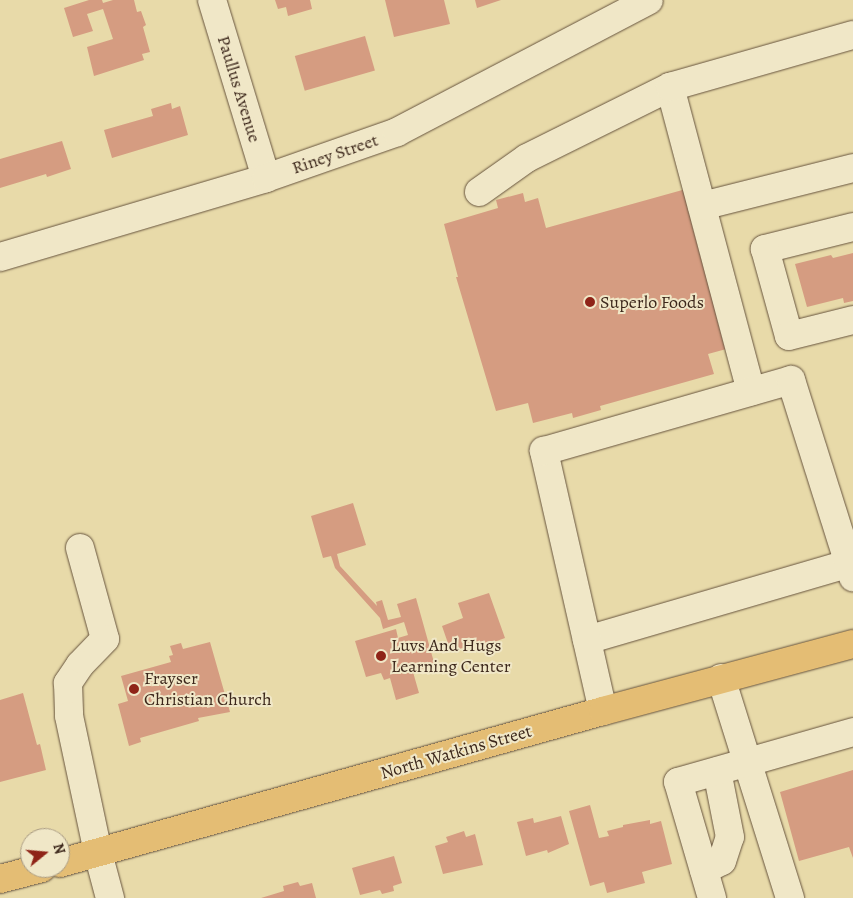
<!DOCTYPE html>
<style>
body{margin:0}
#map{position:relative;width:853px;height:898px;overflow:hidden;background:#e8daa9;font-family:Alegreya,serif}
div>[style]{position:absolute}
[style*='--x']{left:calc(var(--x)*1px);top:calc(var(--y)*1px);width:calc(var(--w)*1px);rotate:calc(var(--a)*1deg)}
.building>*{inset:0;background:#d59c81;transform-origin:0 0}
.roads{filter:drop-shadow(0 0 1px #67543e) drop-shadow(0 0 1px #67543e)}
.minor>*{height:28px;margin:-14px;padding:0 14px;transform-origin:14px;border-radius:14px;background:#f0e7c7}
.major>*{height:28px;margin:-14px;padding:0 14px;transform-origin:14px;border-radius:14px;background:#e4bd74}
.dots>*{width:14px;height:14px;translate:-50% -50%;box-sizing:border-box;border:2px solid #f0e7c7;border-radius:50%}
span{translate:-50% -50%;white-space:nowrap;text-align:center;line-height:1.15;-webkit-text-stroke:4px #f0e7c7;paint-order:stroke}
.street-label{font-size:18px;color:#3c271b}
.poi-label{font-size:18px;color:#3c271b}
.left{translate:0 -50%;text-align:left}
.north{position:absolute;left:20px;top:828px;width:50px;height:50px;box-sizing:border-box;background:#f0e7c7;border:1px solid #a89a82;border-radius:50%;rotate:73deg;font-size:14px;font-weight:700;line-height:20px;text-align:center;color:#3c271b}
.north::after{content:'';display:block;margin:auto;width:18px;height:22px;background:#8f2418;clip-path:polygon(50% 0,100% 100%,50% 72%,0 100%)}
</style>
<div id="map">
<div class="building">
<i style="clip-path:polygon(89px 0,102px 0,103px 3px,113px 0,134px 0,137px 12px,141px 11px,146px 25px,143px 27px,150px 52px,142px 54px,144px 60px,94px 76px,87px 47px,113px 39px,103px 9px,87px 14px,93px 31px,73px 37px,64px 8px)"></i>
<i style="clip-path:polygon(275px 0,310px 0,312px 9px,288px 16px,286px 7px,278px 9px)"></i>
<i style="clip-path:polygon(385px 0,444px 0,450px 24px,394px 37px)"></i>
<i style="clip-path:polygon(475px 0,501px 0,477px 8px)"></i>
<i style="left:365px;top:36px;width:36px;height:73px;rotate:74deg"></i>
<i style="clip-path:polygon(171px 103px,172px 109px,180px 106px,188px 135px,112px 158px,104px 130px,153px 116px,151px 109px)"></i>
<i style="clip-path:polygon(62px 141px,71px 169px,47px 177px,46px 174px,0 188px,0 159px)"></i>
<i style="clip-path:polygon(686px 189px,730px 348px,708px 354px,714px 374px,600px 406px,601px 410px,573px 418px,572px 413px,533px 423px,528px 403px,496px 411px,456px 277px,458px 277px,444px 224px,498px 208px,496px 200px,523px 193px,525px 202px,538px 198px,546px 228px)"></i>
<i style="clip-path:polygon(853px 253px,853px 301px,844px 303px,843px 298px,807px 307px,795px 264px,831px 255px,833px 258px)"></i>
<i style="clip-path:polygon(353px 503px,366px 545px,337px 554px,340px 566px,377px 606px,376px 602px,382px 600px,388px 620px,401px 617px,397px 604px,416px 598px,435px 666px,413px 672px,419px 693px,396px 700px,390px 678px,384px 680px,381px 673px,366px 677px,355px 641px,396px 629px,398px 638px,408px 635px,404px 622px,383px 629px,380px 618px,335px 568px,331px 556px,323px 558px,311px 516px)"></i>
<i style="clip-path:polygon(489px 593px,505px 638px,494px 642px,495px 646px,487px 649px,486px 645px,476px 648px,474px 644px,451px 652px,442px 626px,463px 618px,458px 603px)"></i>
<i style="clip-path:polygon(210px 642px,230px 712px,198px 718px,199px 721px,140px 738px,141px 742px,129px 746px,118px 704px,128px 701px,121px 676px,171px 662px,169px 656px,173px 655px,170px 646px,181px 643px,183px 649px)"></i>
<i style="clip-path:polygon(23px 693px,37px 745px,40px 744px,46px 770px,0 782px,0 700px)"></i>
<i style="clip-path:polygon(853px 770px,853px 858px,849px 847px,799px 861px,780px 792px)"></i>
<i style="clip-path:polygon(590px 805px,599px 838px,609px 836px,607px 831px,623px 827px,623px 825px,650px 820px,650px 824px,661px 821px,672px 864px,642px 872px,645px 883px,607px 893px,604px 882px,590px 886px,569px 811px)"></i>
<i style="clip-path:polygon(561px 816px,569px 844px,548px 853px,547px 850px,526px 856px,517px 822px,533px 818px,534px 823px)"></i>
<i style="clip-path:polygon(464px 831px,466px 837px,475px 834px,483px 865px,443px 874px,435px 846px,448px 842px,446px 837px)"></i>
<i style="clip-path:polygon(394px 856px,402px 883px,393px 886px,394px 891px,382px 894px,380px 890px,360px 895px,352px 868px)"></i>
<i style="clip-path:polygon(298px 882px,300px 886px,312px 883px,316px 898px,261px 898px,284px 891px,283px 886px)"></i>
</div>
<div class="roads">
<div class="minor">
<i style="--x:212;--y:0;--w:186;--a:73.1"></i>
<i style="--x:670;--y:87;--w:315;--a:75.1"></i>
<i style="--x:479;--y:192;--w:59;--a:-35.3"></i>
<i style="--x:527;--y:158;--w:160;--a:-26.4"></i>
<i style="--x:670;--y:87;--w:190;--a:-15.9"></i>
<i style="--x:702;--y:206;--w:156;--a:-14.1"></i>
<i style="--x:853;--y:227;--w:91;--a:166"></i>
<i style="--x:765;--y:249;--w:90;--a:74.6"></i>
<i style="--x:789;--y:336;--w:66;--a:-14"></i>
<i style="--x:0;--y:257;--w:277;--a:-16.5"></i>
<i style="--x:266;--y:178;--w:139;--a:-19.3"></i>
<i style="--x:397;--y:132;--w:284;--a:-27.6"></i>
<i style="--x:80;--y:548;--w:94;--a:74.6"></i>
<i style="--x:105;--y:639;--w:36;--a:134"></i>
<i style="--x:80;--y:665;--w:22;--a:124"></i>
<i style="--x:68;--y:683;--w:33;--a:88"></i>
<i style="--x:69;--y:716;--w:140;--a:78"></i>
<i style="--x:98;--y:853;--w:47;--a:75.1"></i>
<i style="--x:587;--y:640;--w:277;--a:-16.3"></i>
<i style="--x:721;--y:678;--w:231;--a:72.6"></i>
<i style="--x:603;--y:711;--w:267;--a:-102.8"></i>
<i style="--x:544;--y:451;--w:257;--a:-16"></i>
<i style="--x:791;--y:380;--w:207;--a:72.5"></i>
<i style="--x:704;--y:870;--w:20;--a:-27"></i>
<i style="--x:722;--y:861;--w:25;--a:-72"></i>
<i style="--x:730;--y:837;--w:67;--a:-101.1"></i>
<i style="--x:712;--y:898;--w:121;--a:-106.3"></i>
<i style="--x:678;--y:782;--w:182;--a:-15.9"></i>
</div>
<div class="major">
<i style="--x:60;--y:863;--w:564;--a:-15.64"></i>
<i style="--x:603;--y:711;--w:259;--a:-15"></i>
<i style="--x:0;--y:879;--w:43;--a:-14.7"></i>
</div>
</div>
<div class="dots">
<i style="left:590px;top:302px;background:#8f2418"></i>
<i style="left:381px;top:656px;background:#8f2418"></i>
<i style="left:134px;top:689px;background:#8f2418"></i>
</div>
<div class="street-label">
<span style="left:239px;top:89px;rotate:73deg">Paullus Avenue</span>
<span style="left:335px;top:154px;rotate:-19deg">Riney Street</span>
<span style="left:456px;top:752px;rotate:-16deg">North Watkins Street</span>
</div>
<div class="poi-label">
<span class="left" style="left:600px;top:302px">Superlo Foods</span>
<span class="left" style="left:391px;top:656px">Luvs And Hugs<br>Learning Center</span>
<span class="left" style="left:144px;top:689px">Frayser<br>Christian Church</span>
</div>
<div class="north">N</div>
</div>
